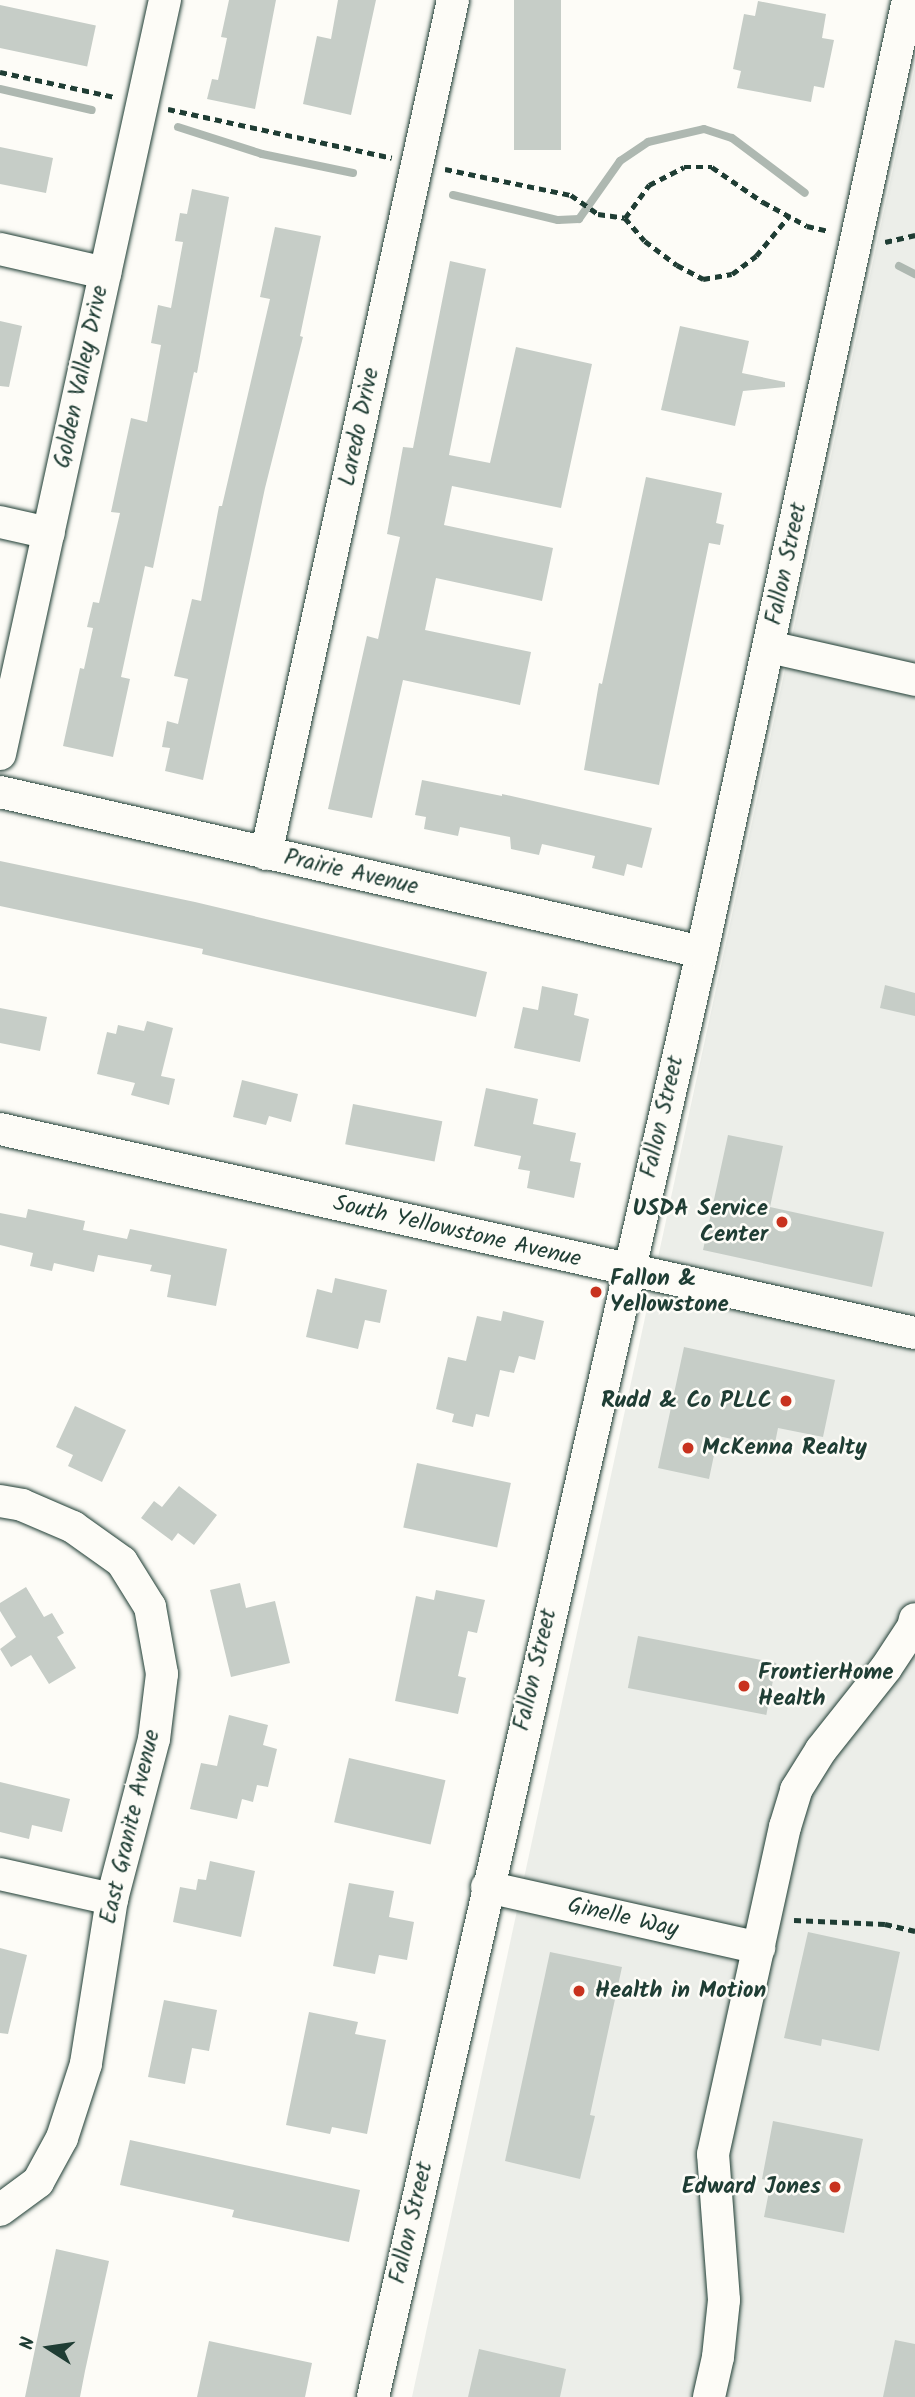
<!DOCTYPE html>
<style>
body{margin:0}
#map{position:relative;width:915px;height:2397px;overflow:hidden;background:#fdfcf7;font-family:Kalam,sans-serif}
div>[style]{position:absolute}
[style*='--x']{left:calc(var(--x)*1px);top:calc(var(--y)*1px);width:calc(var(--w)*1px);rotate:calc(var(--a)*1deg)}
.built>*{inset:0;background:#eceee9}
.stream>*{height:8px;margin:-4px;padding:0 4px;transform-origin:4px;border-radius:4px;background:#aeb8b1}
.building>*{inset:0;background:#c6cdc7;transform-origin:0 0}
.path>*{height:4.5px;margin-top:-2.25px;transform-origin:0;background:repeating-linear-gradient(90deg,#1f3d34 0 7px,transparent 0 12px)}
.roads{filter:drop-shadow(0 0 2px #1f3d34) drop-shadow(0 0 2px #1f3d34)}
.minor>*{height:32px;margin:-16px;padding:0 16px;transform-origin:16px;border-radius:16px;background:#fdfcf7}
.dots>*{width:19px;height:19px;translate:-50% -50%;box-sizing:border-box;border:4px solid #fdfcf7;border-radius:50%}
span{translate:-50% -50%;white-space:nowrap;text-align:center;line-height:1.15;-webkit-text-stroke:5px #fdfcf7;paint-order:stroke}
.street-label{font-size:23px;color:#1f3d34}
.poi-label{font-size:23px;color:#1f3d34;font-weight:700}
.right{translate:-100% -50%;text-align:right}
.left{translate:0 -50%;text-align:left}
.north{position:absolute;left:14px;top:2313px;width:70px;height:70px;-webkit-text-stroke:5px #fdfcf7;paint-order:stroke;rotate:282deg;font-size:19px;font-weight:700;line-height:28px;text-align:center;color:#1f3d34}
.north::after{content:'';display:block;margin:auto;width:24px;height:32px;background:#1f3d34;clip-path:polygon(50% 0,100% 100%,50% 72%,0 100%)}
</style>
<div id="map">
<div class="built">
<i style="clip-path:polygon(915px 67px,915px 2397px,412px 2397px)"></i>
</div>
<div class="stream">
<i style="--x:0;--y:89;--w:94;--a:12.9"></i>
<i style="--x:178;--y:127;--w:88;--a:17.8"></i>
<i style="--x:262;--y:154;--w:93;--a:11.8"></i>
<i style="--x:453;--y:195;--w:108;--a:13.4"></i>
<i style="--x:558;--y:220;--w:21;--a:-3"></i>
<i style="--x:579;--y:219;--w:71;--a:-54.7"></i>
<i style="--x:620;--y:161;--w:34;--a:-34"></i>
<i style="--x:648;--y:142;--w:57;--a:-13.1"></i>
<i style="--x:704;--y:129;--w:29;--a:18"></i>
<i style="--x:732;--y:138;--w:91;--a:37"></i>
<i style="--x:899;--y:266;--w:18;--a:27"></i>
</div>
<div class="building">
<i style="clip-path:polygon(229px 0,276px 0,255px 109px,207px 99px,212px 79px,218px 80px,227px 38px,221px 37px)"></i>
<i style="clip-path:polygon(338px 0,376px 0,351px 115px,303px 104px,317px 36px,331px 39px)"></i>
<i style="left:514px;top:0;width:47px;height:150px"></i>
<i style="clip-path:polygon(758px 1px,826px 14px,822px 38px,834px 40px,824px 88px,814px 86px,811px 102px,737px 88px,741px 71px,733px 69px,744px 14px,755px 16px)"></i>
<i style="left:0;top:5px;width:98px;height:42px;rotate:12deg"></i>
<i style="clip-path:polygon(0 147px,53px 158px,46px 193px,0 184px)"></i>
<i style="clip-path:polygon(192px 189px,229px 197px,197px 373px,194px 372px,153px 568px,145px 566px,121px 677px,130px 679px,113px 757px,63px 746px,80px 668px,84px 669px,93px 628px,87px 627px,93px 602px,99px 603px,120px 513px,111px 512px,131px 418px,147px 422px,161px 345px,151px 343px,158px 305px,171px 308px,183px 242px,175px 241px,180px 213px,187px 214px)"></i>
<i style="clip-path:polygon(275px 227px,321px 236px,300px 336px,303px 337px,265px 488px,203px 780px,165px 771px,170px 748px,162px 747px,167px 721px,178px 724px,188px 679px,174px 676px,192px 599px,201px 601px,219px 506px,222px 506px,270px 299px,260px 297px)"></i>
<i style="clip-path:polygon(450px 261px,486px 269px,449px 455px,490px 463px,516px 347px,592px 364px,561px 508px,452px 486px,444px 525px,553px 548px,542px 601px,436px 578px,425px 630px,531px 652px,520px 705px,403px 680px,372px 818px,328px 809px,367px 636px,378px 639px,400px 537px,387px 534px,403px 447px,413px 448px)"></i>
<i style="clip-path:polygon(0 321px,22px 326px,9px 387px,0 386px)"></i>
<i style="clip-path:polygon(680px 326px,749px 341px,742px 373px,785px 382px,785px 387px,743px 391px,735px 426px,661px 410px)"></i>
<i style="clip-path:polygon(646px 477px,722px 493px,716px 523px,724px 525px,720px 545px,709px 543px,659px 785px,584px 770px,599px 683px,602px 684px)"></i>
<i style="clip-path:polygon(422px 780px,502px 796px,502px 794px,652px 828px,642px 868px,627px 864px,624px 876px,592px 868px,595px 856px,542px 844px,539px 855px,511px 849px,510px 837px,460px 827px,458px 836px,424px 829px,426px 817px,415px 815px)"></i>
<i style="clip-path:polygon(0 861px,195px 902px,487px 972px,476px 1017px,202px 954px,203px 949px,0 906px)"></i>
<i style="clip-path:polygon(885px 985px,915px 993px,915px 1016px,880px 1008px)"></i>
<i style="clip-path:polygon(542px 986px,578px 994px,574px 1015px,589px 1019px,580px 1062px,514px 1048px,523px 1007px,538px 1010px)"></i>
<i style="clip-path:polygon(0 1008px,47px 1017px,40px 1051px,0 1043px)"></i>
<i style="clip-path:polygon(147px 1021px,173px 1028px,161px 1076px,175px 1079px,169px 1105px,131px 1095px,135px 1083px,97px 1074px,107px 1032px,116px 1034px,118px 1025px,144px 1031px)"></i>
<i style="clip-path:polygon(242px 1080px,298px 1094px,291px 1122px,269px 1116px,266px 1125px,233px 1117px)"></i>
<i style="clip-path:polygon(486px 1088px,538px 1099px,533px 1124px,576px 1133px,570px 1161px,581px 1163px,574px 1198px,527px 1188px,530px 1171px,518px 1169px,521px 1156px,474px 1146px)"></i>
<i style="left:353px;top:1104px;width:91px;height:41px;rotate:11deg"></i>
<i style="clip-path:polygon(728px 1135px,783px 1146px,770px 1207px,884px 1232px,872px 1287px,703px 1250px)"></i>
<i style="clip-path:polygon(28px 1209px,85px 1221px,83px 1230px,127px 1239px,130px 1229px,227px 1249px,216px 1306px,167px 1297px,171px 1275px,150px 1271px,152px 1265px,98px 1255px,94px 1272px,54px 1263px,52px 1271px,30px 1266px,33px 1253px,0 1245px,0 1213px,26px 1218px)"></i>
<i style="clip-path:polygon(335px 1278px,387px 1290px,380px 1323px,365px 1320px,358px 1349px,306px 1337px,317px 1289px,332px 1293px)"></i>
<i style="clip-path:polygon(503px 1311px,544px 1321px,535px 1360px,519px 1356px,514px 1373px,500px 1370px,489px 1417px,476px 1414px,473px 1427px,452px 1422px,454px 1414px,436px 1409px,448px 1357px,466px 1361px,477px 1316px,501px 1321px)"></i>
<i style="clip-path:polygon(684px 1347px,835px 1380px,823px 1437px,778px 1428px,774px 1448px,718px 1436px,709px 1479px,658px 1468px)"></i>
<i style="clip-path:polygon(75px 1406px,126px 1430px,102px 1482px,68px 1466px,73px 1455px,56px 1447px)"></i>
<i style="left:417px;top:1463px;width:96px;height:66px;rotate:12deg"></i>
<i style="clip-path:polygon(179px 1486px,217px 1515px,194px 1545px,178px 1533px,172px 1541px,141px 1518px,154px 1501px,162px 1507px)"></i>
<i style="clip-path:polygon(240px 1583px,246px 1608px,275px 1601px,290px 1663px,231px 1677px,210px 1590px)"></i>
<i style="clip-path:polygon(26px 1587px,44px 1617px,52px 1613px,64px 1633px,57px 1637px,76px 1668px,49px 1684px,31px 1655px,11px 1667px,0 1649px,16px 1637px,0 1611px,0 1603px)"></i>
<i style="clip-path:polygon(436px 1590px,485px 1600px,477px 1633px,468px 1631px,458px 1676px,466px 1678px,458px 1714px,395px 1701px,416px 1596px,434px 1600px)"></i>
<i style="left:638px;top:1636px;width:141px;height:53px;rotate:11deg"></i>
<i style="clip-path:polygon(229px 1715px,268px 1725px,263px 1745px,277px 1749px,268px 1787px,257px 1785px,253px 1802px,242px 1799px,237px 1819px,190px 1809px,201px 1763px,217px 1766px)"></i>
<i style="left:349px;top:1758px;width:99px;height:66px;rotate:13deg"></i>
<i style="clip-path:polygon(0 1782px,70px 1799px,62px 1832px,32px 1825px,29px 1839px,0 1832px)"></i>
<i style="clip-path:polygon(210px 1861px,255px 1871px,241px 1937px,173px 1922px,180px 1887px,196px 1890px,198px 1879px,206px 1880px)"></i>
<i style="clip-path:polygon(349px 1883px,394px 1891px,389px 1917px,414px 1922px,407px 1960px,379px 1955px,375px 1974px,333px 1966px)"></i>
<i style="clip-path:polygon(808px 1932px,900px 1952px,879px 2051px,822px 2039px,821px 2046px,784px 2038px)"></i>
<i style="clip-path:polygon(0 1948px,27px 1955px,8px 2034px,0 2033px)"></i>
<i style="clip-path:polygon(550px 1952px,622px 1967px,590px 2115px,595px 2116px,580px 2179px,505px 2161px)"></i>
<i style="clip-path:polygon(164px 2000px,217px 2010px,209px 2051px,192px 2048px,185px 2084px,148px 2077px)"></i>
<i style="clip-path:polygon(309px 2012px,358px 2022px,355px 2034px,386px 2040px,367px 2134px,332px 2127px,330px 2134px,286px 2125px)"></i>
<i style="clip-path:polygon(773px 2121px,863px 2139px,844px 2233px,764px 2217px,771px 2181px,762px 2179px)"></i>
<i style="clip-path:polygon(130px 2140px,360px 2190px,349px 2242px,232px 2217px,234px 2210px,120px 2185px)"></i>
<i style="clip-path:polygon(56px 2249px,109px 2261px,85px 2371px,80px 2397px,25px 2397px)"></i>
<i style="clip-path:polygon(895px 2340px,915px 2344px,915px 2397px,883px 2397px)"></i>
<i style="clip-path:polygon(209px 2341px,312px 2363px,305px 2397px,197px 2397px)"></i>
<i style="clip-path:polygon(479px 2349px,566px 2369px,560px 2397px,468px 2397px)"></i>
</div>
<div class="path">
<i style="--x:0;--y:72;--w:118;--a:12.3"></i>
<i style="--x:168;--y:109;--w:229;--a:12.3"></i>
<i style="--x:445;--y:169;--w:129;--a:11.7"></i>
<i style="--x:571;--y:195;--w:33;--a:35"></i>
<i style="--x:598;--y:214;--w:27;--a:8"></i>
<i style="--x:625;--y:218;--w:41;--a:-54"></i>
<i style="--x:649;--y:185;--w:39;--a:-27"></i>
<i style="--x:684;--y:167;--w:28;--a:0"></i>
<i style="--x:712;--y:167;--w:62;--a:34.5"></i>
<i style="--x:763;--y:202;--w:50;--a:28.6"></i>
<i style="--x:807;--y:226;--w:23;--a:13"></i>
<i style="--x:625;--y:218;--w:30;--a:49"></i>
<i style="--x:645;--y:241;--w:40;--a:37"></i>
<i style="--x:677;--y:265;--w:30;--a:28"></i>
<i style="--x:703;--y:279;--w:29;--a:-10"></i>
<i style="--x:732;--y:274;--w:30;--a:-37"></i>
<i style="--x:756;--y:256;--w:52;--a:-50.5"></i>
<i style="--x:885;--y:242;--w:31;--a:-13"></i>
<i style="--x:794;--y:1920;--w:91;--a:2.5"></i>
<i style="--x:885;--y:1924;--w:31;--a:13"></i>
</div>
<div class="roads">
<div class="minor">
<i style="--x:0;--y:249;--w:108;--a:12.9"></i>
<i style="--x:0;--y:522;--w:50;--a:12.7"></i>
<i style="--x:769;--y:647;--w:150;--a:12.7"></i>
<i style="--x:0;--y:754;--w:772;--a:-77.66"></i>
<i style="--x:0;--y:792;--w:720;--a:12.84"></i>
<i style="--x:266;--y:854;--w:874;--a:-77.65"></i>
<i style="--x:0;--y:1129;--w:937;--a:12.57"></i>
<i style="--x:0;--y:1501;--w:22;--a:10"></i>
<i style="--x:22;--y:1505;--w:56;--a:23.3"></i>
<i style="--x:73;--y:1527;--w:60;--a:35.5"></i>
<i style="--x:122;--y:1562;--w:53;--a:58.1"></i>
<i style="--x:150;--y:1607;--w:68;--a:79.8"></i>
<i style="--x:162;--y:1674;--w:65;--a:97"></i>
<i style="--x:154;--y:1739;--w:165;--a:104.7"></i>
<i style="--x:112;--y:1899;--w:167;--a:99"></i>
<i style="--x:86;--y:2064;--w:78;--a:108"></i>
<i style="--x:62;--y:2138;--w:50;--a:118.6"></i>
<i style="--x:38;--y:2182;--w:47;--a:143.6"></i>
<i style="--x:0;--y:1874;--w:115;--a:12.6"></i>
<i style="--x:487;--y:1887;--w:279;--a:12.6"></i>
<i style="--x:373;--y:2397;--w:1482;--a:-77.17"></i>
<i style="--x:702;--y:952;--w:974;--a:-77.79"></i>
<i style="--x:709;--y:2397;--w:41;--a:-77.3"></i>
<i style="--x:718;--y:2357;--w:57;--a:-84"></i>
<i style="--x:724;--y:2300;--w:146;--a:-94.3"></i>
<i style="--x:713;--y:2154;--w:335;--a:-77.6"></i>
<i style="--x:785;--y:1827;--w:39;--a:-73"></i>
<i style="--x:796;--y:1790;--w:47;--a:-58"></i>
<i style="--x:821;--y:1750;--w:105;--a:-51.6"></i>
<i style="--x:886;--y:1668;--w:49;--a:-56.6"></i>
<i style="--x:913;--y:1627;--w:8;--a:-76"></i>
</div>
</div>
<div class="dots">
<i style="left:782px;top:1222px;background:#c8321e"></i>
<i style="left:596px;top:1292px;background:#c8321e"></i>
<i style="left:786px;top:1401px;background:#c8321e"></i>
<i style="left:688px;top:1448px;background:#c8321e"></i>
<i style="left:744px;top:1686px;background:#c8321e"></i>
<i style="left:579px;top:1991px;background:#c8321e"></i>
<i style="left:835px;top:2187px;background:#c8321e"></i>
</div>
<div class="street-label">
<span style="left:82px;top:377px;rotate:-78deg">Golden Valley Drive</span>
<span style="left:360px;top:427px;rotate:-78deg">Laredo Drive</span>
<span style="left:787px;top:564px;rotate:-78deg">Fallon Street</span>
<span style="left:351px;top:873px;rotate:13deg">Prairie Avenue</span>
<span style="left:663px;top:1117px;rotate:-77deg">Fallon Street</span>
<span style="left:457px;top:1232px;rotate:13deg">South Yellowstone Avenue</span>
<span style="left:536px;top:1670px;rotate:-77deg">Fallon Street</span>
<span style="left:131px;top:1827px;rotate:-77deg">East Granite Avenue</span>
<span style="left:623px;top:1918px;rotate:13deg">Ginelle Way</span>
<span style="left:412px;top:2223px;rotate:-77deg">Fallon Street</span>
</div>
<div class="poi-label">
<span class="right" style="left:768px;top:1222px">USDA Service<br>Center</span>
<span class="left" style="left:610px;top:1292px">Fallon &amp;<br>Yellowstone</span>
<span class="right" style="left:772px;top:1401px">Rudd &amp; Co PLLC</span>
<span class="left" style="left:702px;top:1448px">McKenna Realty</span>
<span class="left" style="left:758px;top:1686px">FrontierHome<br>Health</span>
<span class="left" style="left:595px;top:1991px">Health in Motion</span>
<span class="right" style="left:821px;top:2187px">Edward Jones</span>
</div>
<div class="north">N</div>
</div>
